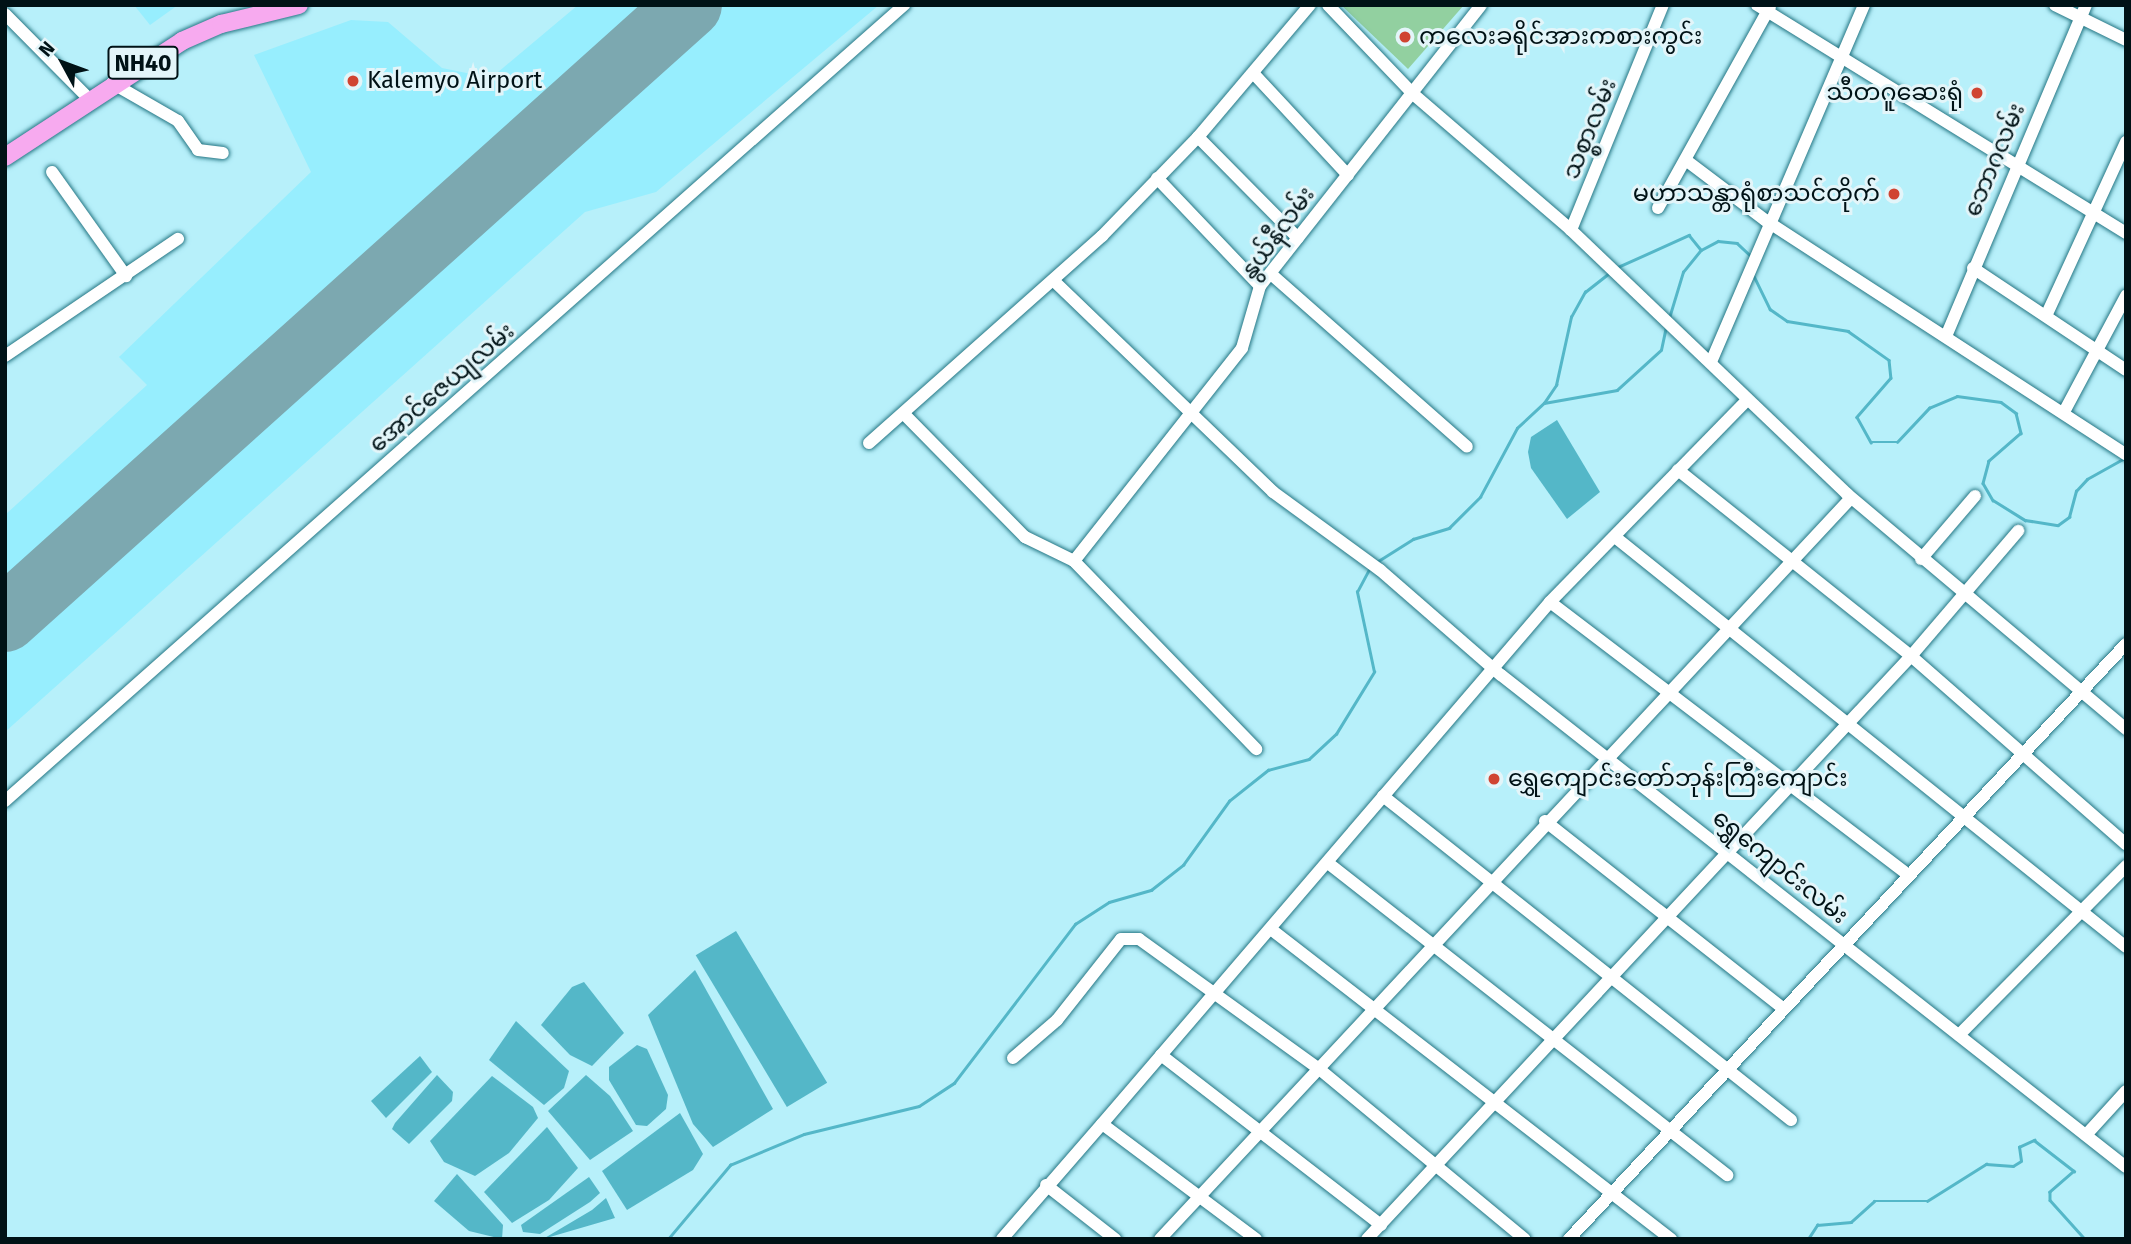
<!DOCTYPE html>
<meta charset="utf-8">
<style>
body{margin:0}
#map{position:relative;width:2131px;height:1244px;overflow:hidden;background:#b7f0fa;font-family:"Fira Sans","Noto Sans Myanmar",sans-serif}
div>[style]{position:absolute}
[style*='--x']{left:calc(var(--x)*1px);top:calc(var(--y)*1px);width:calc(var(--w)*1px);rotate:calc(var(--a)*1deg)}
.built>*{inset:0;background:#97eefe}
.green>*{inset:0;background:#92d0a0}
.water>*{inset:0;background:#54b7c8;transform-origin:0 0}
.stream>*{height:2.5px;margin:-1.25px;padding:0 1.25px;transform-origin:1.25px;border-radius:1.25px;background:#54b7c8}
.runway>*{height:66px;margin:-33px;padding:0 33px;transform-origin:33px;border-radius:33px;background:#7ca8b0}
.roads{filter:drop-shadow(0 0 2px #257684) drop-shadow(0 0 2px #257684)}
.minor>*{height:12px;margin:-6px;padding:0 6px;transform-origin:6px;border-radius:6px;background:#fff}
.highway>*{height:18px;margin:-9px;padding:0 9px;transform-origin:9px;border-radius:9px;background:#f7aaef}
.dots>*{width:19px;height:19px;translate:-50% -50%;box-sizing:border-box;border:4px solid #e3f5f9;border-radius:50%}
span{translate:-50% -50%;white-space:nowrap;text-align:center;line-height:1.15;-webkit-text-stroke:6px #e3f5f9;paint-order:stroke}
.shield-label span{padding:2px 5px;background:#e3f5f9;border:2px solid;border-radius:5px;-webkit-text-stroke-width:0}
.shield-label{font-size:23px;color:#001216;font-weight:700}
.poi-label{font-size:24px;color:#001216}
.left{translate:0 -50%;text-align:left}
.right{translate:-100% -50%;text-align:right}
.street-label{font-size:24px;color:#001216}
.frame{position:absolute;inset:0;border:7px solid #001216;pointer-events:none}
.north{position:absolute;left:28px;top:28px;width:70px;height:70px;-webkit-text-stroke:5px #e3f5f9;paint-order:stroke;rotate:311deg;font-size:19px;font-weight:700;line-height:28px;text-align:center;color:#001216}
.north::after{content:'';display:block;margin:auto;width:24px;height:32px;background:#001216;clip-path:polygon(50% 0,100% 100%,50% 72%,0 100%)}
</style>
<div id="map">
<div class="built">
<i style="clip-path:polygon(134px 5px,178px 5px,150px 25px)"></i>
<i style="clip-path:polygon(578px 5px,879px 5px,656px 192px,585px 212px,5px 732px,5px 515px,147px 385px,119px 357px,311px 172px,254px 55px,351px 20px,388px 22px,442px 68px,491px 78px)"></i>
</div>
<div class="green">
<i style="clip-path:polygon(1341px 5px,1464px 5px,1408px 69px)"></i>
</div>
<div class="water">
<i style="clip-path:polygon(1557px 420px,1600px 492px,1567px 519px,1531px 468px,1528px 452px,1531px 437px)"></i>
<i style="left:736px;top:931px;width:177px;height:47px;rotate:59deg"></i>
<i style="clip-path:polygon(695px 970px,773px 1109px,713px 1147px,693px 1124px,648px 1015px)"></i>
<i style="clip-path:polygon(584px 982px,624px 1033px,592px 1066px,570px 1055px,541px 1025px,572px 987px)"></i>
<i style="clip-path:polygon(516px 1021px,569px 1071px,564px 1088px,544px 1105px,489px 1060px)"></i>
<i style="clip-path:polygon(637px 1045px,647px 1049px,668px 1095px,666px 1109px,647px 1126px,636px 1125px,609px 1080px,609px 1067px)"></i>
<i style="clip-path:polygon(420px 1056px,432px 1072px,386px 1118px,371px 1101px)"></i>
<i style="clip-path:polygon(437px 1075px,453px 1092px,452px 1101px,409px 1144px,392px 1129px,395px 1123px)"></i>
<i style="clip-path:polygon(586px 1075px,610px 1096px,633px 1131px,590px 1160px,548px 1111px)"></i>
<i style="clip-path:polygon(492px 1076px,533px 1107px,538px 1118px,509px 1153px,475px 1176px,444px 1162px,430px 1141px)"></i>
<i style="clip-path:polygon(680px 1113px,703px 1154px,693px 1170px,627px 1210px,602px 1171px)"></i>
<i style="clip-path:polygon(547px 1127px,578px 1168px,549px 1200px,512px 1223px,484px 1192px)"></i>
<i style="clip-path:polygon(457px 1174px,503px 1225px,502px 1239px,469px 1231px,434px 1201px)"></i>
<i style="clip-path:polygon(589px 1177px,600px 1193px,590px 1202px,540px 1234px,523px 1232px,521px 1225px)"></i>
<i style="clip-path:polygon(606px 1198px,615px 1218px,543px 1239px,592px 1210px)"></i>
</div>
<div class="stream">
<i style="--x:1618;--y:267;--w:78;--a:-24.3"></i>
<i style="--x:1689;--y:235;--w:19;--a:51"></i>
<i style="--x:1754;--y:276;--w:37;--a:64"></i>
<i style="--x:1770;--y:309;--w:21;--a:35"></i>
<i style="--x:1787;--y:321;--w:62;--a:9.3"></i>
<i style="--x:1848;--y:331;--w:50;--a:35.3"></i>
<i style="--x:1889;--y:360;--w:18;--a:84"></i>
<i style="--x:1891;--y:378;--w:52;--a:131.1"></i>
<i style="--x:1857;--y:417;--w:29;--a:61"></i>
<i style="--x:1871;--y:442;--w:26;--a:0"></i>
<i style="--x:1897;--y:442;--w:47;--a:-46.7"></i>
<i style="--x:1929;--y:408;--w:30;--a:-23"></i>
<i style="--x:1957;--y:396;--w:44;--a:7.8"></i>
<i style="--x:2001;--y:402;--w:19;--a:36"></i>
<i style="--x:2016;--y:413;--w:21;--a:76"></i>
<i style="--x:2021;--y:433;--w:43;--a:138.8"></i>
<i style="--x:1989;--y:461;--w:23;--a:105"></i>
<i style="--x:1983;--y:483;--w:20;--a:60"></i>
<i style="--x:1993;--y:500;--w:38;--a:32"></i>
<i style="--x:2025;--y:520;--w:33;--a:9"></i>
<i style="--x:2058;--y:525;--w:14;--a:-36"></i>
<i style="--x:2069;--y:517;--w:27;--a:-75"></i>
<i style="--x:2076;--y:491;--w:16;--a:-47"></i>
<i style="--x:2087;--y:479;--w:41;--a:-29.1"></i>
<i style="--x:1669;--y:318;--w:48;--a:-73.1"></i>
<i style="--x:1683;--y:272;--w:28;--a:-51"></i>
<i style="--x:1701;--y:250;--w:19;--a:-28"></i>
<i style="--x:1718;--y:241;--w:19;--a:6"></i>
<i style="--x:1737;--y:243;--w:19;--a:43"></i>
<i style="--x:1544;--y:403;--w:22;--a:-56"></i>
<i style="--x:1556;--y:385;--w:70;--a:-77.6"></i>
<i style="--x:1571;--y:317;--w:29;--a:-61"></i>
<i style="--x:1585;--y:292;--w:31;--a:-38"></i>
<i style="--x:1375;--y:563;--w:45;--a:-32.3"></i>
<i style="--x:1413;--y:539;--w:38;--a:-17"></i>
<i style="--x:1449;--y:528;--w:44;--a:-45"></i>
<i style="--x:1480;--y:497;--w:78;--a:-61.8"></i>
<i style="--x:1517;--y:428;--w:37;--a:-43"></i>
<i style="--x:1544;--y:403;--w:74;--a:-10.1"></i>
<i style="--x:1617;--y:390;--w:59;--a:-42.3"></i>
<i style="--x:1661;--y:350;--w:24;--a:-78"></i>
<i style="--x:668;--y:1239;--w:97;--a:-50"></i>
<i style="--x:730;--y:1165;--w:80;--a:-22.7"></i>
<i style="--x:804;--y:1134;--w:118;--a:-13.7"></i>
<i style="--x:919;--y:1106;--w:42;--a:-33.3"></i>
<i style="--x:954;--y:1083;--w:200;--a:-52.7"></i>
<i style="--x:1075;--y:924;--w:40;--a:-32.9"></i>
<i style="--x:1109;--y:902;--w:44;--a:-15.9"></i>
<i style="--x:1151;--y:890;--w:41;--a:-38"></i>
<i style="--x:1183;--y:865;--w:79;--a:-54.3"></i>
<i style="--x:1229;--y:801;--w:50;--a:-38.5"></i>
<i style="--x:1268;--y:770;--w:42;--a:-15"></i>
<i style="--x:1309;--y:759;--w:37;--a:-43"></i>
<i style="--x:1336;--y:734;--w:73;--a:-58.5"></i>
<i style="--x:1374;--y:672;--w:82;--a:-102"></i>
<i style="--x:1357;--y:592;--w:27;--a:-62"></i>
<i style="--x:1808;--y:1239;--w:17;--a:-57"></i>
<i style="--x:1817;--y:1225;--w:34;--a:-5"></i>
<i style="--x:1851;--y:1222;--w:31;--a:-42"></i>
<i style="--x:1874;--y:1201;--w:53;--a:0"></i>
<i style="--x:1927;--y:1201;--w:70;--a:-32.1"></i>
<i style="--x:1986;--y:1164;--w:27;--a:4"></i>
<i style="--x:2013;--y:1166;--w:9;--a:-32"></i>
<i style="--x:2021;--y:1161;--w:14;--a:-98"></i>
<i style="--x:2019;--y:1147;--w:17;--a:-25"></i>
<i style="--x:2034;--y:1140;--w:51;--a:37.8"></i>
<i style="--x:2074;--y:1171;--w:32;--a:139"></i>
<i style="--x:2050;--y:1192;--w:8;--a:90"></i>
<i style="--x:2050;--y:1200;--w:52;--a:48.1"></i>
</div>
<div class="runway">
<i style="--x:5;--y:619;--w:919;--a:-41.91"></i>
</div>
<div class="roads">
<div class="minor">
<i style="--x:1328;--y:5;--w:122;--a:46.3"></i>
<i style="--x:1412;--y:93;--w:210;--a:40.7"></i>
<i style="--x:1571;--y:230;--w:382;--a:43.7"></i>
<i style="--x:1847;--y:494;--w:365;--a:40.1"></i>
<i style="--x:1757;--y:5;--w:434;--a:31.7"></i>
<i style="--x:2055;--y:5;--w:79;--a:26.2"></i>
<i style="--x:5;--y:14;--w:121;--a:45.3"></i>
<i style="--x:1254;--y:74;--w:138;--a:47.1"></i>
<i style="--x:112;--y:83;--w:76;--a:29.9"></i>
<i style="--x:178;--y:121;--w:35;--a:55"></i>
<i style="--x:198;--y:150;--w:25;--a:7"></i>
<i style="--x:1198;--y:137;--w:142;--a:45.3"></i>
<i style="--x:1687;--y:161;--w:98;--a:37.1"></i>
<i style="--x:1765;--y:220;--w:430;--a:33"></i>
<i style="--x:52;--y:172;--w:128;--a:54.6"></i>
<i style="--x:1157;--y:178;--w:149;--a:46.4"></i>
<i style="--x:1658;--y:208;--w:230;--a:-60.9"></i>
<i style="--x:1571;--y:230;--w:243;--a:-67.8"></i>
<i style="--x:1973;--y:268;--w:184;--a:33.7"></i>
<i style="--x:1271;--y:274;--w:261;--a:41.4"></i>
<i style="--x:1055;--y:282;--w:303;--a:43.9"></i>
<i style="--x:1273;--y:492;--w:132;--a:36.1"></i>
<i style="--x:1380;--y:570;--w:160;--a:41"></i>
<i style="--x:1501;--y:675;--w:795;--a:38.21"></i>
<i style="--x:2046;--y:316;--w:192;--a:-65.3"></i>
<i style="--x:1947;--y:334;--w:357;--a:-67.1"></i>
<i style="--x:5;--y:356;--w:209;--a:-34.1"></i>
<i style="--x:1711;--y:362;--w:388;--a:-66.8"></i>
<i style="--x:2064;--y:412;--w:132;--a:-61.9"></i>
<i style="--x:904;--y:414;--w:173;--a:45.5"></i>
<i style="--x:1025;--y:537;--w:55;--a:26.1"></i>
<i style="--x:1074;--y:561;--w:262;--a:45.9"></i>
<i style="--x:869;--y:443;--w:312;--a:-41.6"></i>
<i style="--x:1102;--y:236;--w:138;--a:-45.9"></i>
<i style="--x:1198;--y:137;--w:173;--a:-49.7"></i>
<i style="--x:1678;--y:470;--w:298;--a:38.6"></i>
<i style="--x:1911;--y:656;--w:286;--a:41.2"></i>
<i style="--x:1615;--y:537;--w:655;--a:38.74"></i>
<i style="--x:1921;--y:559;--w:83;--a:-49.4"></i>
<i style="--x:1074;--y:561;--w:271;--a:-51.7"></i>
<i style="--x:1242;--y:348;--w:65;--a:-73.8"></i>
<i style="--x:1260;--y:286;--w:357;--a:-51.8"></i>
<i style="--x:1550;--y:602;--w:451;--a:37.3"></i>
<i style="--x:1383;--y:796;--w:521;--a:38.45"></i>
<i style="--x:5;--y:801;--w:1201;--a:-41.52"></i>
<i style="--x:1545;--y:821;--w:303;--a:38.2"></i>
<i style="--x:1328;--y:863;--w:507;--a:38.02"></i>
<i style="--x:1272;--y:930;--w:505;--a:37.76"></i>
<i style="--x:1959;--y:1035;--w:238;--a:-45.3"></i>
<i style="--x:1161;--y:1055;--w:278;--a:37.7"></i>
<i style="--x:1013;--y:1058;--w:58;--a:-40.8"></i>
<i style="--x:1057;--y:1020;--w:103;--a:-51.7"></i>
<i style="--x:1121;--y:939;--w:18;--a:0"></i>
<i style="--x:1139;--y:939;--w:221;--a:35.8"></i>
<i style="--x:1318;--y:1068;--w:268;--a:39.6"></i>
<i style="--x:2086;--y:1135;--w:59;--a:-47.7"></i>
<i style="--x:1046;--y:1185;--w:88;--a:38"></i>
<i style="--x:1002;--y:1239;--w:152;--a:-49"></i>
<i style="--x:1160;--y:1239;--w:1013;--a:-47"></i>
<i style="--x:1256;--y:1239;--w:192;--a:-143.2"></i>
<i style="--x:1102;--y:1124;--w:688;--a:-49.36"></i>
<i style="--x:1550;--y:602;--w:282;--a:-45.7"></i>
<i style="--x:1367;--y:1239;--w:797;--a:-46.98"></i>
<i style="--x:1911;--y:656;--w:165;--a:-49.4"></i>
<i style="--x:1569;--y:1239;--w:815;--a:-46.89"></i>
</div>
<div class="highway">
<i style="--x:5;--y:157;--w:212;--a:-33.2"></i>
<i style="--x:182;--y:41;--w:43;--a:-23.6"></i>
<i style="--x:221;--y:24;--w:80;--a:-13.7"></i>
</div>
</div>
<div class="dots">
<i style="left:1405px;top:37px;background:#d04431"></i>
<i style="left:353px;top:81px;background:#d04431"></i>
<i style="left:1977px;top:93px;background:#d04431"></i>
<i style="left:1894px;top:194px;background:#d04431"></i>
<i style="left:1494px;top:779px;background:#d04431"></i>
</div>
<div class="shield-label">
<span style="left:143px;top:63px">NH40</span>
</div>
<div class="poi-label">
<span class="left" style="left:1419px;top:37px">ကလေးခရိုင်အားကစားကွင်း</span>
<span class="left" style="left:367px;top:81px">Kalemyo Airport</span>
<span class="right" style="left:1963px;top:93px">သီတဂူဆေးရုံ</span>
<span class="right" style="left:1880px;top:194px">မဟာသန္တာရုံစာသင်တိုက်</span>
<span class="left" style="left:1508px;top:779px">ရွှေကျောင်းတော်ဘုန်းကြီးကျောင်း</span>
</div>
<div class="street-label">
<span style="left:1590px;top:129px;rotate:-68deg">သစ္စာလမ်း</span>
<span style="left:1995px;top:160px;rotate:-67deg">ဘောဂလမ်း</span>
<span style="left:1278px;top:233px;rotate:-54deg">နွယ်နီလမ်း</span>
<span style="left:442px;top:388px;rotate:-41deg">အောင်ဇေယျလမ်း</span>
<span style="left:1780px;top:867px;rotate:39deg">ရွှေကျောင်းလမ်း</span>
</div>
<div class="frame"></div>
<div class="north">N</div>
</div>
